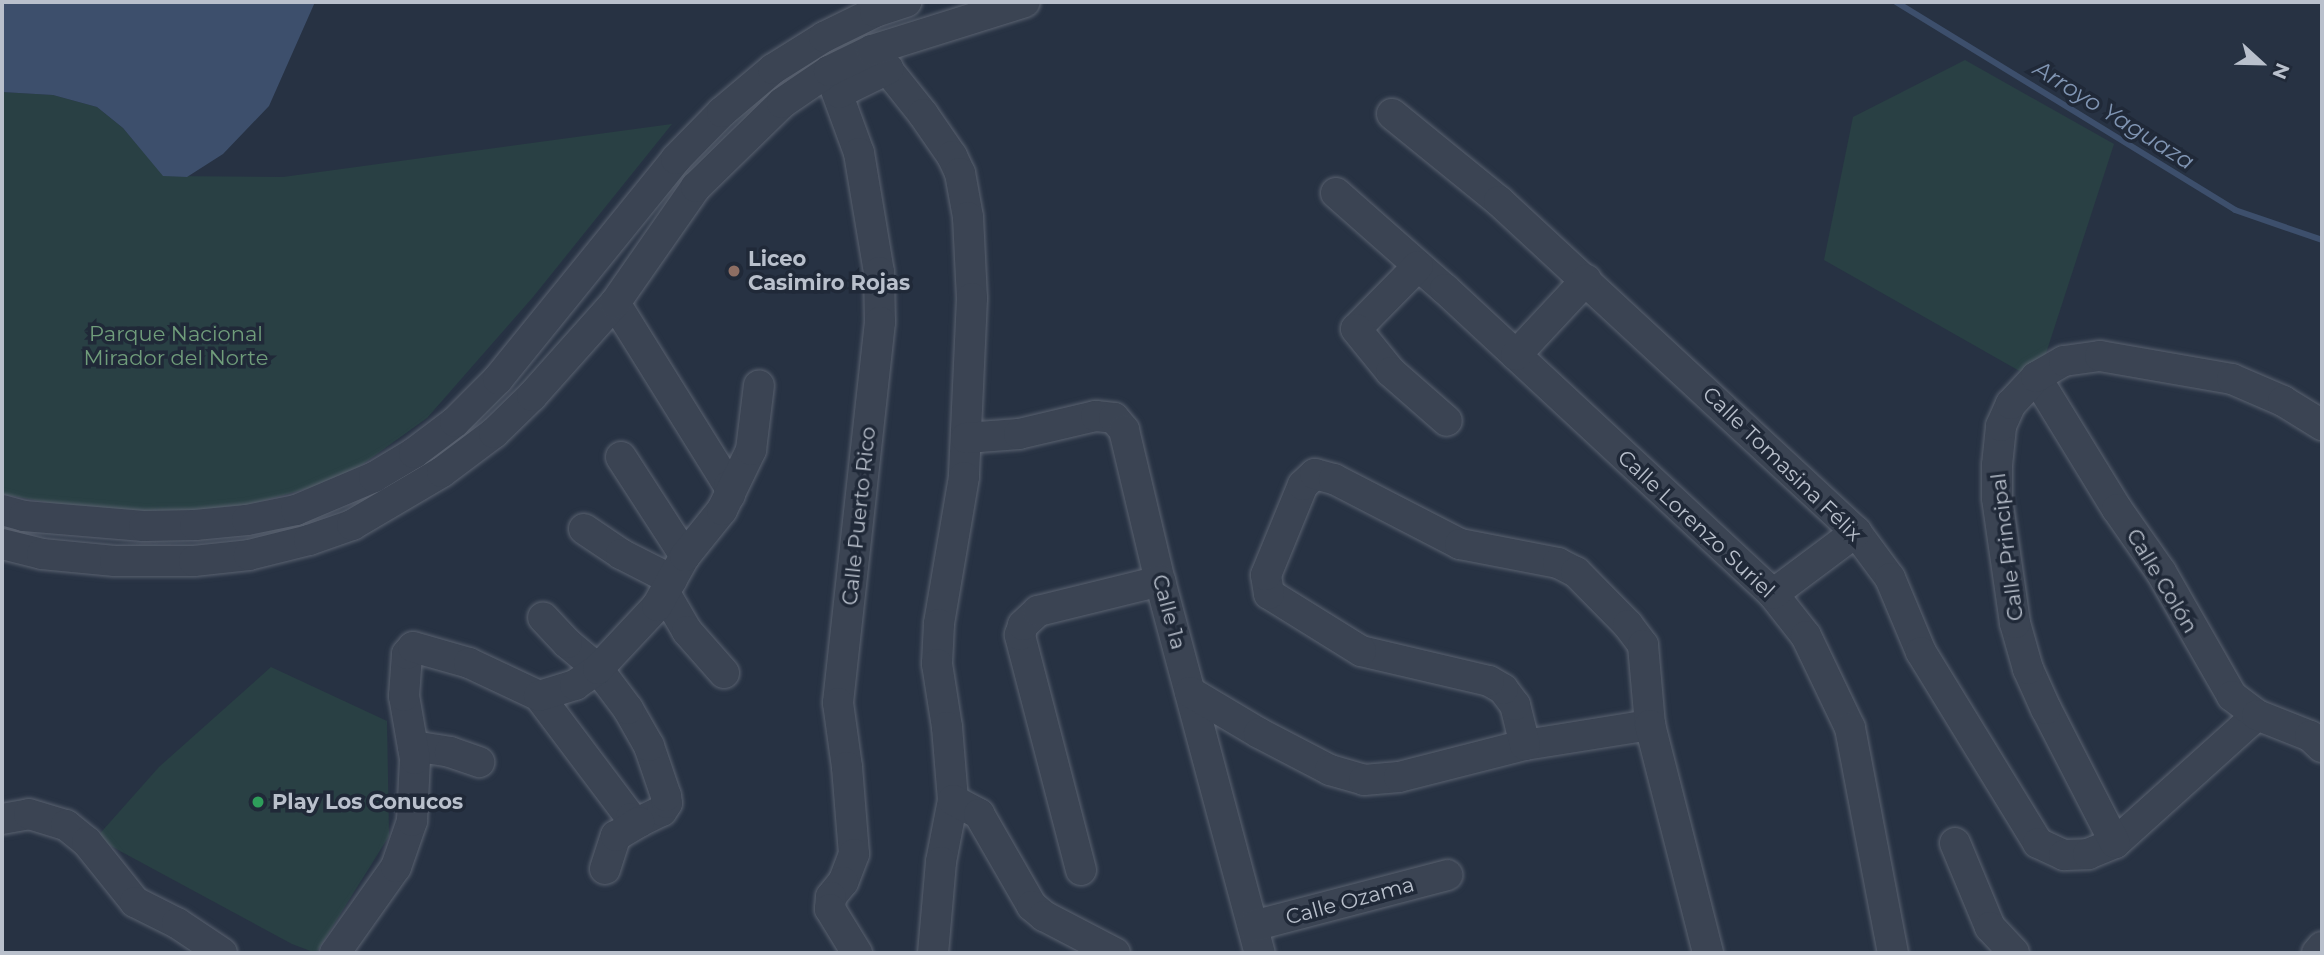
<!DOCTYPE html>
<meta charset="utf-8">
<style>
body{margin:0}
#map{position:relative;width:2324px;height:955px;overflow:hidden;background:#273243;font-family:Montserrat,sans-serif}
div>[style]{position:absolute}
[style*='--x']{left:calc(var(--x)*1px);top:calc(var(--y)*1px);width:calc(var(--w)*1px);rotate:calc(var(--a)*1deg)}
.green>*{inset:0;background:#294044}
.water>*{inset:0;background:#3d4f6c}
.stream>*{height:6px;margin:-3px;padding:0 3px;transform-origin:3px;border-radius:3px;background:#3d4f6c}
.roads{filter:drop-shadow(0 0 2px #5a6270) drop-shadow(0 0 2px #5a6270)}
.minor>*{height:30px;margin:-15px;padding:0 15px;transform-origin:15px;border-radius:15px;background:#3b4453}
.dots>*{width:19px;height:19px;translate:-50% -50%;box-sizing:border-box;border:4px solid #202938;border-radius:50%}
span{translate:-50% -50%;white-space:nowrap;text-align:center;line-height:1.15;-webkit-text-stroke:7px #202938;paint-order:stroke}
.poi-label{font-size:21px;color:#b9c0cc;font-weight:700}
.left{translate:0 -50%;text-align:left}
.park-label{font-size:21px;color:#709d7b}
.street-label{font-size:21px;color:#b9c0cc}
.water-label{font-size:23px;color:#8095b3;font-style:italic}
.frame{position:absolute;inset:0;border:4px solid #b9c0cc;pointer-events:none}
.north{position:absolute;left:2226px;top:28px;width:70px;height:70px;-webkit-text-stroke:5px #202938;paint-order:stroke;rotate:112deg;font-size:19px;font-weight:700;line-height:28px;text-align:center;color:#b9c0cc}
.north::after{content:'';display:block;margin:auto;width:24px;height:32px;background:#b9c0cc;clip-path:polygon(50% 0,100% 100%,50% 72%,0 100%)}
</style>
<div id="map">
<div class="green">
<i style="clip-path:polygon(1965px 60px,2114px 144px,2037px 381px,1824px 260px,1853px 117px)"></i>
<i style="clip-path:polygon(2px 92px,53px 95px,97px 107px,123px 128px,164px 176px,283px 177px,672px 124px,533px 297px,427px 418px,342px 479px,200px 518px,78px 508px,2px 494px)"></i>
<i style="clip-path:polygon(271px 667px,387px 721px,389px 836px,316px 953px,292px 944px,96px 838px,159px 767px)"></i>
</div>
<div class="water">
<i style="clip-path:polygon(2px 2px,315px 2px,269px 106px,223px 154px,187px 177px,163px 176px,123px 128px,97px 107px,53px 95px,2px 92px)"></i>
</div>
<div class="stream">
<i style="--x:1896;--y:2;--w:398;--a:31.5"></i>
<i style="--x:2235;--y:210;--w:92;--a:19"></i>
</div>
<div class="roads">
<div class="minor">
<i style="--x:872;--y:50;--w:82;--a:51.4"></i>
<i style="--x:923;--y:114;--w:51;--a:55.4"></i>
<i style="--x:952;--y:156;--w:19;--a:65"></i>
<i style="--x:960;--y:173;--w:45;--a:79.7"></i>
<i style="--x:968;--y:217;--w:81;--a:87.2"></i>
<i style="--x:972;--y:298;--w:179;--a:92.6"></i>
<i style="--x:964;--y:477;--w:149;--a:99.7"></i>
<i style="--x:939;--y:624;--w:40;--a:92.9"></i>
<i style="--x:937;--y:664;--w:64;--a:81"></i>
<i style="--x:947;--y:727;--w:73;--a:85.3"></i>
<i style="--x:953;--y:800;--w:63;--a:101"></i>
<i style="--x:941;--y:862;--w:91;--a:95"></i>
<i style="--x:829;--y:71;--w:87;--a:69.9"></i>
<i style="--x:859;--y:153;--w:121;--a:80.5"></i>
<i style="--x:879;--y:272;--w:50;--a:88.9"></i>
<i style="--x:880;--y:322;--w:383;--a:96.3"></i>
<i style="--x:838;--y:703;--w:65;--a:82"></i>
<i style="--x:847;--y:767;--w:87;--a:85.4"></i>
<i style="--x:854;--y:854;--w:30;--a:111"></i>
<i style="--x:843;--y:882;--w:19;--a:129"></i>
<i style="--x:831;--y:897;--w:12;--a:95"></i>
<i style="--x:830;--y:909;--w:52;--a:58.5"></i>
<i style="--x:839;--y:93;--w:55;--a:-26.1"></i>
<i style="--x:1392;--y:114;--w:138;--a:39.1"></i>
<i style="--x:1499;--y:201;--w:487;--a:42.8"></i>
<i style="--x:1856;--y:532;--w:57;--a:53.5"></i>
<i style="--x:1890;--y:578;--w:80;--a:67.3"></i>
<i style="--x:1921;--y:652;--w:224;--a:58.5"></i>
<i style="--x:2038;--y:843;--w:29;--a:25"></i>
<i style="--x:2064;--y:855;--w:24;--a:-2"></i>
<i style="--x:2088;--y:854;--w:29;--a:-22"></i>
<i style="--x:2115;--y:843;--w:191;--a:-42"></i>
<i style="--x:1336;--y:193;--w:145;--a:41.4"></i>
<i style="--x:1445;--y:289;--w:448;--a:42.9"></i>
<i style="--x:1773;--y:594;--w:53;--a:51.8"></i>
<i style="--x:1806;--y:636;--w:102;--a:64.4"></i>
<i style="--x:1850;--y:728;--w:229;--a:79.2"></i>
<i style="--x:1418;--y:266;--w:88;--a:134.5"></i>
<i style="--x:1356;--y:329;--w:55;--a:50.9"></i>
<i style="--x:1391;--y:372;--w:74;--a:41.2"></i>
<i style="--x:615;--y:303;--w:216;--a:58.1"></i>
<i style="--x:729;--y:486;--w:9;--a:84"></i>
<i style="--x:1516;--y:355;--w:103;--a:-47"></i>
<i style="--x:2036;--y:377;--w:155;--a:58.5"></i>
<i style="--x:2117;--y:509;--w:77;--a:55.1"></i>
<i style="--x:2161;--y:572;--w:143;--a:60.2"></i>
<i style="--x:2232;--y:696;--w:31;--a:37"></i>
<i style="--x:2257;--y:715;--w:57;--a:21.6"></i>
<i style="--x:2310;--y:736;--w:16;--a:43"></i>
<i style="--x:966;--y:438;--w:53;--a:-4.3"></i>
<i style="--x:1019;--y:434;--w:79;--a:-13.2"></i>
<i style="--x:1096;--y:416;--w:18;--a:6"></i>
<i style="--x:1114;--y:418;--w:16;--a:50"></i>
<i style="--x:1124;--y:430;--w:155;--a:76.6"></i>
<i style="--x:1160;--y:581;--w:385;--a:75"></i>
<i style="--x:621;--y:457;--w:118;--a:57.1"></i>
<i style="--x:2;--y:510;--w:23;--a:15"></i>
<i style="--x:24;--y:516;--w:120;--a:4.8"></i>
<i style="--x:144;--y:526;--w:51;--a:-1.1"></i>
<i style="--x:195;--y:525;--w:52;--a:-5.5"></i>
<i style="--x:247;--y:520;--w:50;--a:-11.5"></i>
<i style="--x:296;--y:510;--w:85;--a:-22.9"></i>
<i style="--x:374;--y:477;--w:47;--a:-31"></i>
<i style="--x:414;--y:453;--w:51;--a:-37.1"></i>
<i style="--x:455;--y:422;--w:61;--a:-45"></i>
<i style="--x:498;--y:379;--w:283;--a:-51"></i>
<i style="--x:676;--y:159;--w:66;--a:-45.6"></i>
<i style="--x:722;--y:112;--w:67;--a:-40.1"></i>
<i style="--x:773;--y:69;--w:60;--a:-32.1"></i>
<i style="--x:824;--y:37;--w:57;--a:-26.1"></i>
<i style="--x:875;--y:12;--w:33;--a:-18"></i>
<i style="--x:584;--y:529;--w:45;--a:34"></i>
<i style="--x:621;--y:554;--w:57;--a:27"></i>
<i style="--x:2;--y:544;--w:41;--a:14"></i>
<i style="--x:42;--y:554;--w:73;--a:5.5"></i>
<i style="--x:115;--y:561;--w:79;--a:0"></i>
<i style="--x:194;--y:561;--w:55;--a:-6.2"></i>
<i style="--x:249;--y:555;--w:62;--a:-14"></i>
<i style="--x:309;--y:540;--w:46;--a:-19.2"></i>
<i style="--x:352;--y:525;--w:104;--a:-30.5"></i>
<i style="--x:442;--y:472;--w:65;--a:-36.9"></i>
<i style="--x:494;--y:433;--w:53;--a:-44.2"></i>
<i style="--x:532;--y:396;--w:125;--a:-48.3"></i>
<i style="--x:615;--y:303;--w:141;--a:-55.1"></i>
<i style="--x:696;--y:187;--w:120;--a:-44.3"></i>
<i style="--x:782;--y:103;--w:57;--a:-34.2"></i>
<i style="--x:829;--y:71;--w:48;--a:-26"></i>
<i style="--x:872;--y:50;--w:160;--a:-17.4"></i>
<i style="--x:665;--y:593;--w:44;--a:59.9"></i>
<i style="--x:687;--y:631;--w:56;--a:48.6"></i>
<i style="--x:1773;--y:594;--w:104;--a:-36.8"></i>
<i style="--x:1190;--y:692;--w:80;--a:30.7"></i>
<i style="--x:1259;--y:733;--w:80;--a:27.5"></i>
<i style="--x:1330;--y:770;--w:35;--a:16"></i>
<i style="--x:1364;--y:780;--w:35;--a:-5"></i>
<i style="--x:1399;--y:777;--w:130;--a:-14.3"></i>
<i style="--x:1525;--y:745;--w:127;--a:-9.1"></i>
<i style="--x:539;--y:696;--w:153;--a:53"></i>
<i style="--x:631;--y:818;--w:9;--a:27"></i>
<i style="--x:639;--y:822;--w:25;--a:-26"></i>
<i style="--x:662;--y:811;--w:9;--a:-58"></i>
<i style="--x:667;--y:803;--w:7;--a:-98"></i>
<i style="--x:666;--y:796;--w:53;--a:-108.8"></i>
<i style="--x:649;--y:746;--w:43;--a:-119.6"></i>
<i style="--x:628;--y:709;--w:50;--a:-126.9"></i>
<i style="--x:598;--y:669;--w:40;--a:-140"></i>
<i style="--x:567;--y:643;--w:35;--a:-133"></i>
<i style="--x:1525;--y:745;--w:41;--a:-104"></i>
<i style="--x:1515;--y:705;--w:20;--a:-127"></i>
<i style="--x:1503;--y:689;--w:16;--a:-150"></i>
<i style="--x:1489;--y:681;--w:131;--a:-166.8"></i>
<i style="--x:1361;--y:651;--w:108;--a:-148.2"></i>
<i style="--x:1269;--y:594;--w:19;--a:-99"></i>
<i style="--x:1266;--y:575;--w:97;--a:-67.7"></i>
<i style="--x:1303;--y:485;--w:16;--a:-43"></i>
<i style="--x:1315;--y:474;--w:20;--a:15"></i>
<i style="--x:1334;--y:479;--w:142;--a:27.3"></i>
<i style="--x:1460;--y:544;--w:100;--a:11"></i>
<i style="--x:1558;--y:563;--w:20;--a:27"></i>
<i style="--x:1576;--y:572;--w:74;--a:45.5"></i>
<i style="--x:1628;--y:625;--w:25;--a:53"></i>
<i style="--x:1643;--y:645;--w:80;--a:85"></i>
<i style="--x:1650;--y:725;--w:235;--a:75.7"></i>
<i style="--x:413;--y:746;--w:37;--a:9"></i>
<i style="--x:450;--y:752;--w:31;--a:19"></i>
<i style="--x:953;--y:800;--w:30;--a:28"></i>
<i style="--x:979;--y:814;--w:106;--a:60.1"></i>
<i style="--x:1032;--y:906;--w:16;--a:40"></i>
<i style="--x:1044;--y:916;--w:80;--a:27.5"></i>
<i style="--x:2;--y:819;--w:27;--a:-10"></i>
<i style="--x:29;--y:814;--w:39;--a:17"></i>
<i style="--x:66;--y:825;--w:27;--a:39"></i>
<i style="--x:87;--y:842;--w:77;--a:51.3"></i>
<i style="--x:135;--y:902;--w:47;--a:26.6"></i>
<i style="--x:177;--y:923;--w:54;--a:33.7"></i>
<i style="--x:1955;--y:843;--w:91;--a:67.4"></i>
<i style="--x:1990;--y:927;--w:35;--a:47"></i>
<i style="--x:2115;--y:843;--w:151;--a:-117.2"></i>
<i style="--x:2046;--y:709;--w:44;--a:-114.2"></i>
<i style="--x:2028;--y:669;--w:48;--a:-105.8"></i>
<i style="--x:2015;--y:623;--w:126;--a:-98.2"></i>
<i style="--x:1997;--y:498;--w:33;--a:-90"></i>
<i style="--x:1997;--y:465;--w:39;--a:-84"></i>
<i style="--x:2001;--y:426;--w:24;--a:-66"></i>
<i style="--x:2011;--y:404;--w:37;--a:-47"></i>
<i style="--x:2036;--y:377;--w:32;--a:-30"></i>
<i style="--x:2064;--y:361;--w:36;--a:-8"></i>
<i style="--x:2100;--y:356;--w:134;--a:9.9"></i>
<i style="--x:2232;--y:379;--w:56;--a:23.3"></i>
<i style="--x:2283;--y:401;--w:46;--a:31.6"></i>
<i style="--x:605;--y:869;--w:35;--a:-72"></i>
<i style="--x:616;--y:836;--w:27;--a:-31"></i>
<i style="--x:1081;--y:870;--w:243;--a:-104.6"></i>
<i style="--x:1020;--y:635;--w:10;--a:-73"></i>
<i style="--x:1023;--y:625;--w:21;--a:-43"></i>
<i style="--x:1038;--y:611;--w:126;--a:-13.8"></i>
<i style="--x:1253;--y:926;--w:201;--a:-14.7"></i>
<i style="--x:335;--y:953;--w:105;--a:-54.7"></i>
<i style="--x:396;--y:867;--w:49;--a:-70.8"></i>
<i style="--x:412;--y:821;--w:62;--a:-87.2"></i>
<i style="--x:415;--y:759;--w:64;--a:-99.9"></i>
<i style="--x:404;--y:696;--w:42;--a:-85.9"></i>
<i style="--x:407;--y:654;--w:9;--a:-49"></i>
<i style="--x:413;--y:647;--w:58;--a:15.9"></i>
<i style="--x:469;--y:663;--w:77;--a:25.2"></i>
<i style="--x:539;--y:696;--w:38;--a:-17"></i>
<i style="--x:575;--y:685;--w:28;--a:-35"></i>
<i style="--x:598;--y:669;--w:86;--a:-46.9"></i>
<i style="--x:657;--y:606;--w:57;--a:-60.8"></i>
<i style="--x:685;--y:556;--w:59;--a:-51.2"></i>
<i style="--x:722;--y:510;--w:67;--a:-64.2"></i>
<i style="--x:751;--y:450;--w:65;--a:-83"></i>
<i style="--x:2317;--y:953;--w:8;--a:-50"></i>
</div>
</div>
<div class="dots">
<i style="left:734px;top:271px;background:#8d6e63"></i>
<i style="left:258px;top:802px;background:#2e9e5b"></i>
</div>
<div class="poi-label">
<span class="left" style="left:748px;top:271px">Liceo<br>Casimiro Rojas</span>
<span class="left" style="left:272px;top:802px">Play Los Conucos</span>
</div>
<div class="park-label">
<span style="left:176px;top:346px">Parque Nacional<br>Mirador del Norte</span>
</div>
<div class="street-label">
<span style="left:1782px;top:464px;rotate:44deg">Calle Tomasina Félix</span>
<span style="left:859px;top:516px;rotate:-84deg">Calle Puerto Rico</span>
<span style="left:1696px;top:524px;rotate:43deg">Calle Lorenzo Suriel</span>
<span style="left:2007px;top:547px;rotate:-97deg">Calle Principal</span>
<span style="left:2162px;top:581px;rotate:59deg">Calle Colón</span>
<span style="left:1169px;top:612px;rotate:75deg">Calle 1a</span>
<span style="left:1350px;top:901px;rotate:-15deg">Calle Ozama</span>
</div>
<div class="water-label">
<span style="left:2114px;top:115px;rotate:32deg">Arroyo Yaguaza</span>
</div>
<div class="frame"></div>
<div class="north">N</div>
</div>
